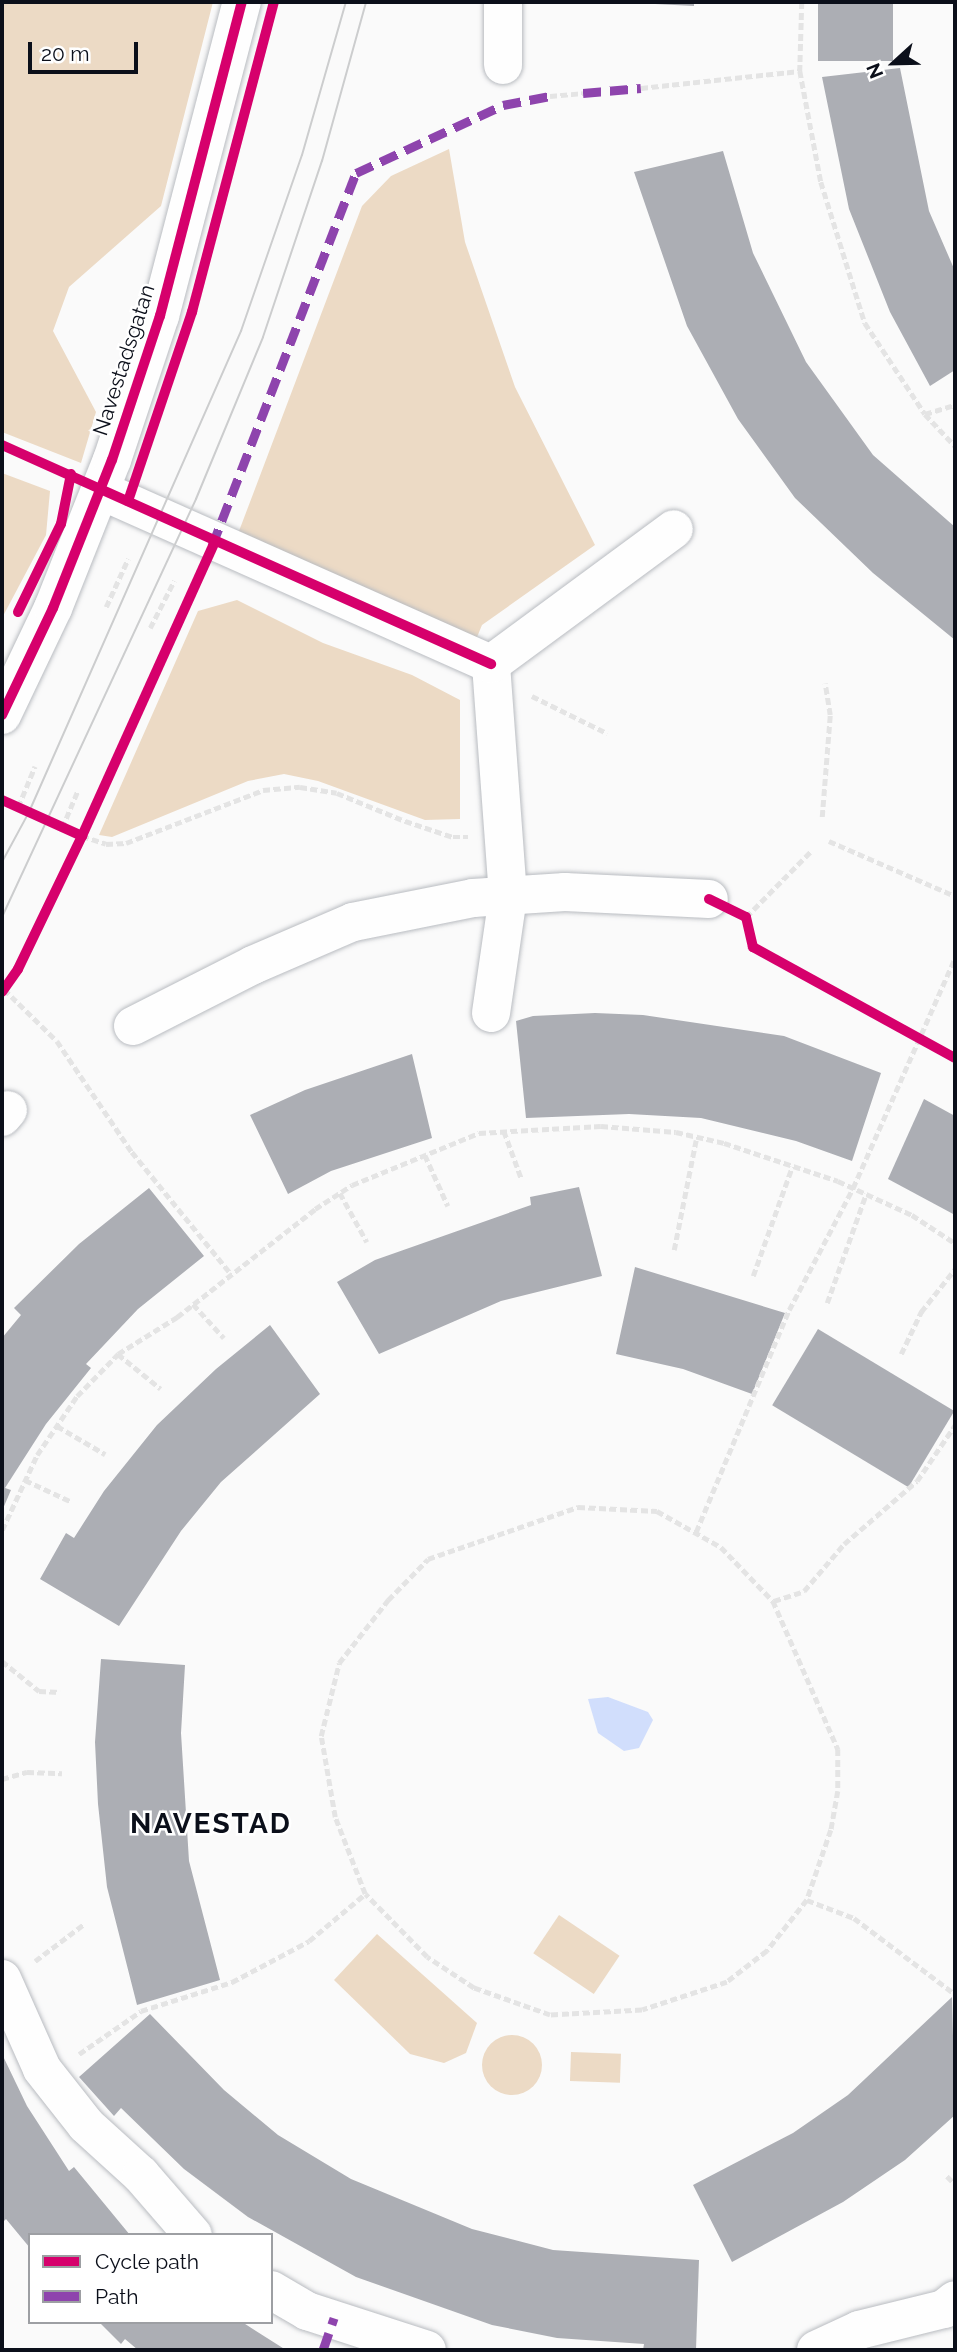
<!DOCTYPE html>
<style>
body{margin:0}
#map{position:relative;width:957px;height:2352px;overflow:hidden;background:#fafafa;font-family:Raleway,sans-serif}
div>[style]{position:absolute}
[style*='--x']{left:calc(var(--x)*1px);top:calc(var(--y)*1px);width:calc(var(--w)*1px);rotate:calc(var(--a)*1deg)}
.green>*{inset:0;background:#ecdac5;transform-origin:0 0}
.round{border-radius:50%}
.water>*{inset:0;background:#d1defc}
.building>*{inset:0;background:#acaeb4;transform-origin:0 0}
.path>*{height:4.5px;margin-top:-2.25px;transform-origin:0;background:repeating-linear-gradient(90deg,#e4e4e4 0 7px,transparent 0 10.5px)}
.roads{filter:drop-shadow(0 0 2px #b9bcc1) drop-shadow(0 0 2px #b9bcc1)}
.minor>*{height:38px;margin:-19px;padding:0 19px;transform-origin:19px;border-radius:19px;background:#fefefe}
.tram>*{height:2px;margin:-1px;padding:0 1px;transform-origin:1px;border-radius:1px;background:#cccdce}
.quiet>*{height:9px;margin-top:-4.5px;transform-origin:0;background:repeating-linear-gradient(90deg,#8e44ad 0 18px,transparent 0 27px)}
.cycleway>*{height:10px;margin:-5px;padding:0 5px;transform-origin:5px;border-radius:5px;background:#d6006c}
span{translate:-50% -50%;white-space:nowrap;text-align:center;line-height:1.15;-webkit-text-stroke:5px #fff;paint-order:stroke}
.street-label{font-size:21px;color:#0b0f1a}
.district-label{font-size:28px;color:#0b0f1a;font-weight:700;letter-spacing:2px}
.frame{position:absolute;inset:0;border:4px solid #0b0f1a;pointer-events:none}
.legend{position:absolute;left:28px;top:2233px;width:245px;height:91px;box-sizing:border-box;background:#fff;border:2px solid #9d9fa3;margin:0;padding:9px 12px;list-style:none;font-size:21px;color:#0b0f1a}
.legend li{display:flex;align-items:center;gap:14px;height:35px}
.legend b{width:35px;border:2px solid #9d9fa3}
.north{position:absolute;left:859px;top:28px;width:70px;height:70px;-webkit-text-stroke:5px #fff;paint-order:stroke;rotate:248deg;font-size:19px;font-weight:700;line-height:28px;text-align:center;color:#0b0f1a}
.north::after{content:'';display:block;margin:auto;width:24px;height:32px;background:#0b0f1a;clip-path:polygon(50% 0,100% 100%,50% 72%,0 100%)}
.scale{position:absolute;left:28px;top:42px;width:110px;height:32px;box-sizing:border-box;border:4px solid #0b0f1a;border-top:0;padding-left:9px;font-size:21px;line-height:24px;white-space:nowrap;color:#0b0f1a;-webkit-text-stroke:5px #fff;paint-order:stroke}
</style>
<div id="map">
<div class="green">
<i style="clip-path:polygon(2px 2px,213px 2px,161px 206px,69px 287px,53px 331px,96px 412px,81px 463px,2px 432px)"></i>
<i style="clip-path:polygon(449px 149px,465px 242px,515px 387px,595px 545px,482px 625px,475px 642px,236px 539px,362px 206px,391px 176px)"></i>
<i style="clip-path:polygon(2px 473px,50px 491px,46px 535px,2px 618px)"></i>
<i style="clip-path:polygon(237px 600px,323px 643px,412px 675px,460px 700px,460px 819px,425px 820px,318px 781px,284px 774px,248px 781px,112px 837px,99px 835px,198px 611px)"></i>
<i style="left:559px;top:1915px;width:73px;height:46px;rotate:34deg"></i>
<i style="clip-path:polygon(377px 1934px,477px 2023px,466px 2053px,444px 2063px,410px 2054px,334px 1980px)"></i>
<i class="round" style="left:482px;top:2035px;width:60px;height:60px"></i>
<i style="left:571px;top:2052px;width:50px;height:29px;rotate:2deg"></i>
</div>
<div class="water">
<i style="clip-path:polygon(608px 1697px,648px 1712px,653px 1720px,639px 1748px,624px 1751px,598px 1733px,588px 1699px)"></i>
</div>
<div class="building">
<i style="clip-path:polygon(616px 2px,694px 2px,694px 6px)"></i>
<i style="left:818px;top:2px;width:75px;height:59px"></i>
<i style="clip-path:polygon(900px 68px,929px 211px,955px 271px,955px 370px,930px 386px,890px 312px,849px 209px,822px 77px)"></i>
<i style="clip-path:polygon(723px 151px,753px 253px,806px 362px,873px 455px,955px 527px,955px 640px,873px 573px,795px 498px,738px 419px,687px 326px,634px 172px)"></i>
<i style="clip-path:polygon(595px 1013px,643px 1015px,784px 1036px,881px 1073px,852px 1161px,796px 1141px,701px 1118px,629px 1114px,526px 1118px,516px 1021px,533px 1016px)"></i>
<i style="clip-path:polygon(412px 1054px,432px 1138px,331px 1171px,288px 1194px,250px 1115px,305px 1090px)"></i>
<i style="clip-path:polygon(924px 1099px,955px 1116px,955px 1215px,888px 1179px)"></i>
<i style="clip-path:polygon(579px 1187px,602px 1276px,501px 1301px,379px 1354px,337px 1282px,375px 1260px,531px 1205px,530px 1197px)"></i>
<i style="clip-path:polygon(149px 1188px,204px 1256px,138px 1309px,86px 1364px,91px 1368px,46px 1424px,5px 1488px,11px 1490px,2px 1511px,2px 1338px,21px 1315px,14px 1308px,79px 1244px)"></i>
<i style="clip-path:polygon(635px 1267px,785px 1313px,752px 1394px,683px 1369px,616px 1354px)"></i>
<i style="clip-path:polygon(270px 1325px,320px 1394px,221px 1482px,181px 1531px,119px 1626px,40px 1579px,66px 1533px,74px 1538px,104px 1491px,157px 1425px,216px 1369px)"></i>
<i style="left:818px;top:1329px;width:159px;height:89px;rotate:31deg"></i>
<i style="clip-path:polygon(101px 1659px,185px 1665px,181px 1733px,189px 1861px,220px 1980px,137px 2005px,107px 1887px,98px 1804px,95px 1742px)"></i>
<i style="clip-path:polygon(952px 1997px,955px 2115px,905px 2160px,843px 2202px,732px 2262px,693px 2185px,793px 2133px,848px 2095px)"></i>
<i style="clip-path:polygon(150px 2014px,224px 2090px,278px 2135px,351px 2179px,472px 2229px,553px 2250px,699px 2260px,696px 2350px,643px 2350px,644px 2344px,557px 2338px,492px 2325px,356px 2277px,248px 2217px,184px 2169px,121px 2108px,114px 2116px,79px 2077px)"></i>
<i style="clip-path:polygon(2px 2054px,27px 2106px,69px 2171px,74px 2167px,130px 2235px,30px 2235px,30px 2248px,6px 2219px,2px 2223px)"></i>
<i style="clip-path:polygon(99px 2322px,242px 2322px,286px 2350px,138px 2350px,125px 2339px,121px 2344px)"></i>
</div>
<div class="path">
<i style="--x:802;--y:2;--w:69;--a:91.7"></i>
<i style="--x:800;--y:71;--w:113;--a:79.3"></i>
<i style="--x:821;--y:182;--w:148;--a:72.7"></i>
<i style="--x:865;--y:323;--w:109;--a:56.6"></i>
<i style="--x:925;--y:414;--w:31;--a:-17"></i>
<i style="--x:641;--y:88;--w:160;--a:-6.1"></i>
<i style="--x:550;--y:96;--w:33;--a:-5"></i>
<i style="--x:925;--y:414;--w:44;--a:46.8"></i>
<i style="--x:106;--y:607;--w:53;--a:-65.4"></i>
<i style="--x:150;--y:628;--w:53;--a:-62.9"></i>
<i style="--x:532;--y:696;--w:84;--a:26.3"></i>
<i style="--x:18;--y:807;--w:44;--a:-67.5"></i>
<i style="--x:822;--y:817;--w:102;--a:-85.5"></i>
<i style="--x:830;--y:715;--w:32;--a:-99"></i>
<i style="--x:62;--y:828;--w:41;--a:-67.2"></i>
<i style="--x:82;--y:836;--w:25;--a:18"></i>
<i style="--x:106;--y:844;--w:20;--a:-3"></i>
<i style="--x:126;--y:843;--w:147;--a:-21.1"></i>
<i style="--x:263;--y:790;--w:37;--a:-5"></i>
<i style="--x:300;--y:787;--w:37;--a:9"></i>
<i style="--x:337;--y:793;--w:74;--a:22.4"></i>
<i style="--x:405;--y:821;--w:51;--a:18.4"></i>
<i style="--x:453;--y:837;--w:15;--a:0"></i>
<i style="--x:829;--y:841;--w:137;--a:23.6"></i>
<i style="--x:746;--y:917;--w:94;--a:-45.4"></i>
<i style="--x:4;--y:989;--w:74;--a:44.5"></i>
<i style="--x:57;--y:1041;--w:134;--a:56"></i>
<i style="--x:132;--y:1152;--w:157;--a:50.9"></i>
<i style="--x:504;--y:1131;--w:52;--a:69.8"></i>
<i style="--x:425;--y:1155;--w:56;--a:65.7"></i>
<i style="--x:340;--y:1193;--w:56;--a:61.1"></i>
<i style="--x:674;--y:1250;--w:112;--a:-78.7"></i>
<i style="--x:753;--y:1276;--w:116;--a:-70.3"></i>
<i style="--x:827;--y:1303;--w:116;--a:-70.3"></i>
<i style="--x:193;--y:1304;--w:46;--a:47.6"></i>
<i style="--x:118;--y:1354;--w:55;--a:39.1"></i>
<i style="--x:901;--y:1354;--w:47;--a:-64.5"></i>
<i style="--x:921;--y:1312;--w:55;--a:-51.7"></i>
<i style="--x:57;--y:1426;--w:56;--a:30.3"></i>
<i style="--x:25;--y:1480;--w:52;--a:25.1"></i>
<i style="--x:578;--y:1507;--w:79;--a:2.9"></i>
<i style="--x:657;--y:1511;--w:73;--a:29.4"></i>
<i style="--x:721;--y:1547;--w:75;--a:46.1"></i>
<i style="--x:773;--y:1601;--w:162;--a:66.3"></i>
<i style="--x:838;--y:1749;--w:42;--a:90"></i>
<i style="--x:838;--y:1791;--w:40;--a:100"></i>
<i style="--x:831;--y:1830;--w:74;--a:108.9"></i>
<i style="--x:807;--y:1900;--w:65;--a:128.1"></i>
<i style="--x:767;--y:1951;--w:51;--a:142.2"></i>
<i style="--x:727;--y:1982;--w:89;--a:161.8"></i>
<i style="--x:642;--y:2010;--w:92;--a:176.9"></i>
<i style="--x:550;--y:2015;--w:81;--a:-160.4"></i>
<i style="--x:474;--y:1988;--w:56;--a:-146.6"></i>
<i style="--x:427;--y:1957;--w:88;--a:-134.5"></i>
<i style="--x:365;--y:1894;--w:83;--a:-111.3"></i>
<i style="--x:335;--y:1817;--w:82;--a:-99.8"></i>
<i style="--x:321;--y:1736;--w:75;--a:-76.1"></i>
<i style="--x:339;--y:1663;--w:80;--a:-52.1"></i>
<i style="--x:388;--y:1600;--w:57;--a:-45.7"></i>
<i style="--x:428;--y:1559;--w:159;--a:-19.1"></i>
<i style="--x:2;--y:1530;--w:83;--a:-65"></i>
<i style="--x:37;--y:1455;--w:71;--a:-55.9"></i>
<i style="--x:77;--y:1396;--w:59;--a:-45.7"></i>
<i style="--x:118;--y:1354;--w:70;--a:-32.1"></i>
<i style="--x:177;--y:1317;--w:175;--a:-38"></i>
<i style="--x:315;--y:1209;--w:44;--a:-33"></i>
<i style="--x:352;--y:1185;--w:137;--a:-22.3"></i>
<i style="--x:479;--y:1133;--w:122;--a:-3.3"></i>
<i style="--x:601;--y:1126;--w:75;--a:4.6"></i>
<i style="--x:676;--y:1132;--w:49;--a:12.9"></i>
<i style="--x:724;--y:1143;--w:120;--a:18.4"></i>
<i style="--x:838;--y:1181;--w:81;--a:24.7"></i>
<i style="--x:912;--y:1215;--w:51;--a:33.1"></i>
<i style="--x:696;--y:1532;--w:241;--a:-67.3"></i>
<i style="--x:789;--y:1310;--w:138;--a:-62.3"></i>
<i style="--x:853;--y:1188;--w:252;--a:-66.1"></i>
<i style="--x:774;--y:1601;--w:32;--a:-18"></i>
<i style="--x:804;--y:1591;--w:62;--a:-49.6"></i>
<i style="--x:844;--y:1544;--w:96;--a:-40.8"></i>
<i style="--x:917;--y:1481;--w:68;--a:-55.8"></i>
<i style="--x:2;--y:1661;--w:48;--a:39"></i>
<i style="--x:39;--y:1691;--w:21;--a:3"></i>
<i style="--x:2;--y:1779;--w:26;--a:-16"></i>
<i style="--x:27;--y:1772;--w:35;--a:2"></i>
<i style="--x:807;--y:1900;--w:50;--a:21"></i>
<i style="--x:854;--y:1918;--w:126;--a:37"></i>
<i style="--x:35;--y:1961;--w:61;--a:-37.1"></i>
<i style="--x:79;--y:2054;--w:75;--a:-34.7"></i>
<i style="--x:141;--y:2011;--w:96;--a:-17.7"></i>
<i style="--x:232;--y:1982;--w:87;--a:-28"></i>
<i style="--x:309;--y:1941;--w:73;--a:-40"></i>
<i style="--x:947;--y:2176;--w:11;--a:45"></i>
</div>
<div class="roads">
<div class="minor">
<i style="--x:503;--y:2;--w:63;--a:90"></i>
<i style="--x:100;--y:490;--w:428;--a:24"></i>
<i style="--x:2;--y:715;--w:119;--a:-64.5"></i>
<i style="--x:53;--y:608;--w:159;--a:-68.3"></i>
<i style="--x:112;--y:460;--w:152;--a:-71.6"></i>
<i style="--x:160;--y:316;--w:325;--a:-75.4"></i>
<i style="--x:491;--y:1013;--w:118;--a:-81.7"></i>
<i style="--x:508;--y:896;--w:233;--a:-94.2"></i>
<i style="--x:491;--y:664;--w:227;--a:-36.4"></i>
<i style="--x:133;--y:1026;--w:135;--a:-26.9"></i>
<i style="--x:253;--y:965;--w:109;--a:-23.3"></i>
<i style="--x:353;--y:922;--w:122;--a:-11.3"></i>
<i style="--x:473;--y:898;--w:92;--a:-3.7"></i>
<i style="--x:565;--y:892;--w:144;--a:2.8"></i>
<i style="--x:2;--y:1117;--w:9;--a:-49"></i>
<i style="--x:2;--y:1979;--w:98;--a:66"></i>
<i style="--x:42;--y:2069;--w:71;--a:51.8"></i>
<i style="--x:86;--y:2125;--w:74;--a:42.3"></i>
<i style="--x:141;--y:2175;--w:79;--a:49.1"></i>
<i style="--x:271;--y:2290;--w:42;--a:30.3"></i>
<i style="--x:307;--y:2311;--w:126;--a:18"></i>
<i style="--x:816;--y:2350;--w:47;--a:-24.9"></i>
<i style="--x:859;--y:2330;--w:88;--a:-13.9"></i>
<i style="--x:944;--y:2309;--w:14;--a:-39"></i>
</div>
</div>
<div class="tram">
<i style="--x:2;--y:862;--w:57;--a:-61.6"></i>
<i style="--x:29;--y:812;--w:526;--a:-66.21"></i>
<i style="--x:241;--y:331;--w:186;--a:-70.9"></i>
<i style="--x:302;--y:155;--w:159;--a:-74"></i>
<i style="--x:2;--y:917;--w:461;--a:-65.1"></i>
<i style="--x:196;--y:499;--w:175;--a:-67.5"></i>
<i style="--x:263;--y:337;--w:186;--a:-71.5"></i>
<i style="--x:322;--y:161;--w:165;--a:-74.5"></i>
</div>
<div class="quiet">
<i style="--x:583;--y:93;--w:58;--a:-4.9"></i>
<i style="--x:212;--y:546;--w:400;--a:-68.9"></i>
<i style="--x:356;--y:173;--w:162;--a:-24.8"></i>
<i style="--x:503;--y:105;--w:48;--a:-10.8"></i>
<i style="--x:323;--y:2350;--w:34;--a:-71"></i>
</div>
<div class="cycleway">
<i style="--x:2;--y:445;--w:536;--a:24.13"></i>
<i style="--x:128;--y:501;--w:200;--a:-71.3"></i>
<i style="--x:192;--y:312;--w:321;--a:-75.2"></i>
<i style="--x:18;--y:612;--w:98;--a:-64"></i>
<i style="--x:61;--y:524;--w:51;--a:-78.7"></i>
<i style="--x:2;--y:715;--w:119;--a:-64.5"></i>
<i style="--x:53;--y:608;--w:159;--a:-68.3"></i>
<i style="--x:112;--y:460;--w:152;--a:-71.6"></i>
<i style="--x:160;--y:316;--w:325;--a:-75.4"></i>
<i style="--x:2;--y:800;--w:88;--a:24.2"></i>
<i style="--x:709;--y:899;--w:41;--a:25.9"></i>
<i style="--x:746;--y:917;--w:31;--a:77"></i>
<i style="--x:753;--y:947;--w:230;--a:28.8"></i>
<i style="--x:2;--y:992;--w:28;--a:-55"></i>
<i style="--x:18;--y:969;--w:148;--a:-64.3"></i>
<i style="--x:82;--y:836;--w:321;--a:-65.7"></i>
</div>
<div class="street-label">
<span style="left:124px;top:360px;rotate:-72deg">Navestadsgatan</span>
</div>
<div class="district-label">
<span style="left:211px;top:1824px">NAVESTAD</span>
</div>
<div class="frame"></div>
<ul class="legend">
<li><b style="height:9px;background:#d6006c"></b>Cycle path</li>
<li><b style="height:9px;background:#8e44ad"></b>Path</li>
</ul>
<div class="north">N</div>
<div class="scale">20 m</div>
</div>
